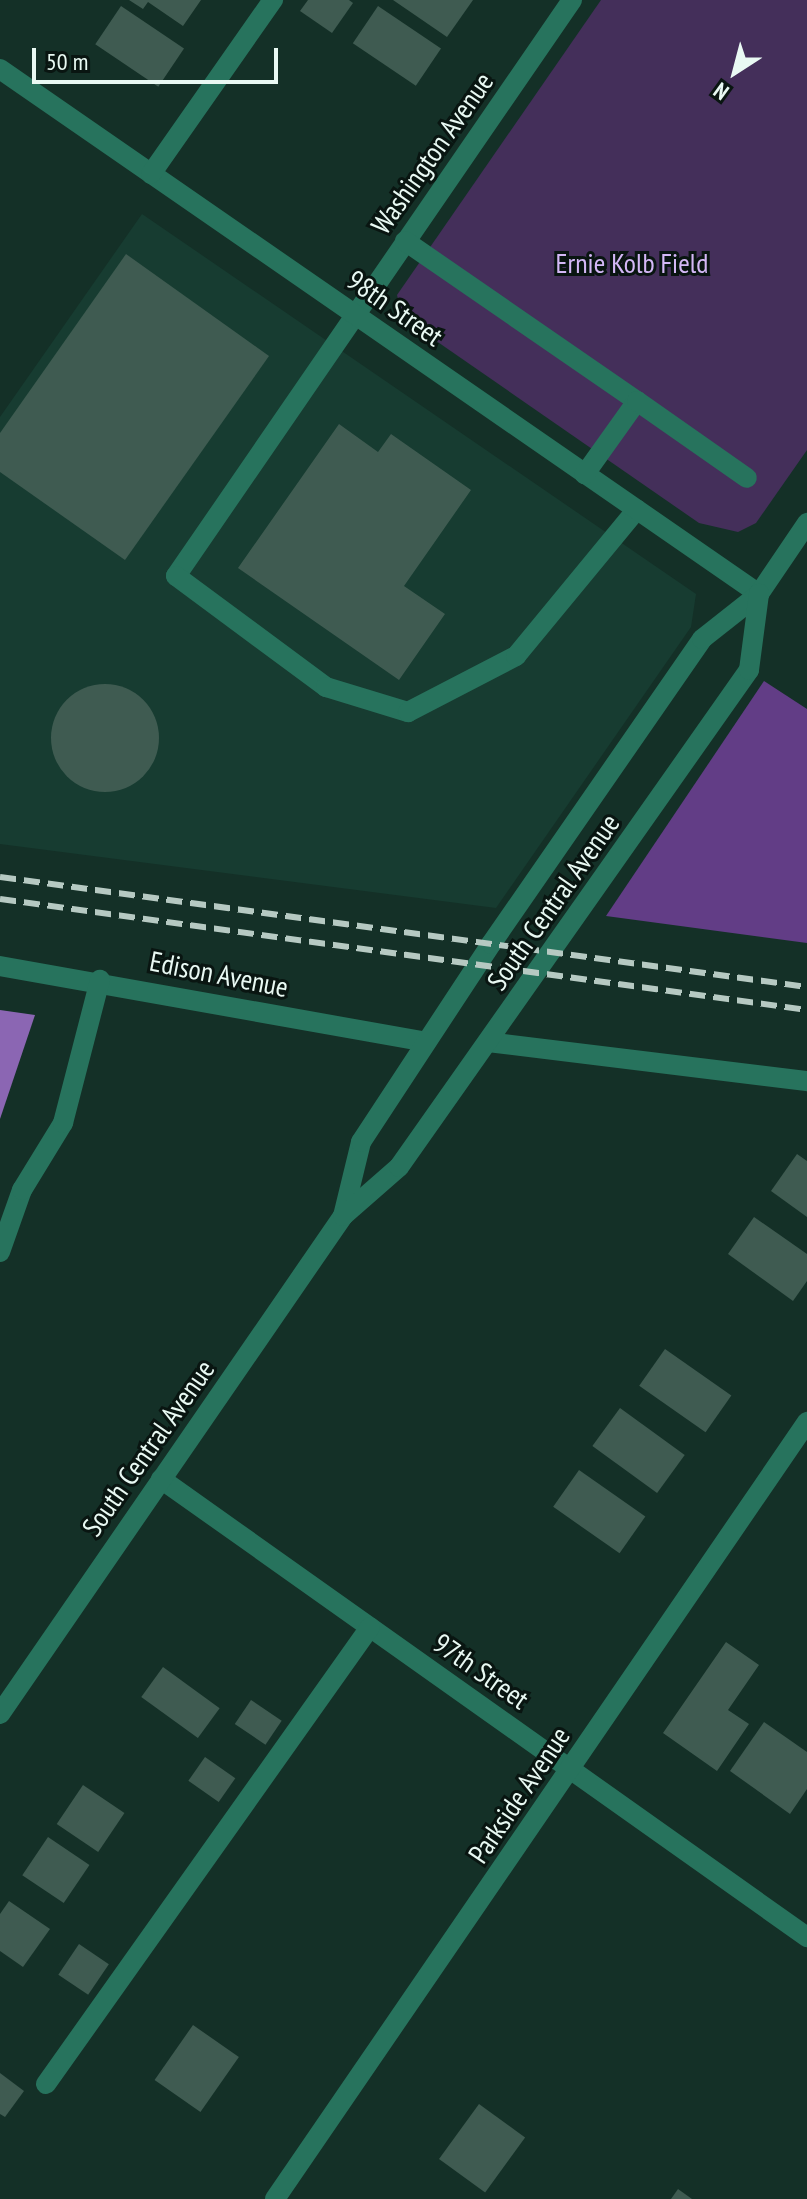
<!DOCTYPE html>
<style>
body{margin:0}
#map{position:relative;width:807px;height:2199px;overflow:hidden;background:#143027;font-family:"PT Sans Narrow",sans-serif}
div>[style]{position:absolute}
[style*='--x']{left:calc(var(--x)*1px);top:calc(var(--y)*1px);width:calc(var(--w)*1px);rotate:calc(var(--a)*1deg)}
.built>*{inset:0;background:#173c31}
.green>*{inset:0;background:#442f5a}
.forest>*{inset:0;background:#623d86}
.water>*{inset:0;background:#8b66b3}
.building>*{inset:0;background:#3f5b51;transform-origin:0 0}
.round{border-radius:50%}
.minor>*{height:20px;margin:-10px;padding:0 10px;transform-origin:10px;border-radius:10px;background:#27735d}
.rail>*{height:6px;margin-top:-3px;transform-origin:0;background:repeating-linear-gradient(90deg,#b6c9c2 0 16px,transparent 0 24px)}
span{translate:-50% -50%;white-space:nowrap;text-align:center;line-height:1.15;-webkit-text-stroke:6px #091511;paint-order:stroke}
.street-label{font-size:28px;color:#e9f9f3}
.park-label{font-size:28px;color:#d4b8f6}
.north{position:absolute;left:695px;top:32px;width:80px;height:80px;-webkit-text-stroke:6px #091511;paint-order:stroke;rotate:216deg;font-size:22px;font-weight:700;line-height:32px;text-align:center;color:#e9f9f3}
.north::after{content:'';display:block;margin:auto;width:28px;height:36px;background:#e9f9f3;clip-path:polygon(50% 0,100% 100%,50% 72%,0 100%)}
.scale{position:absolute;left:32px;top:48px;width:246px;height:36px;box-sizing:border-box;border:4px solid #e9f9f3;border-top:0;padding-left:10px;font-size:24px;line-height:28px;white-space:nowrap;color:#e9f9f3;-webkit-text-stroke:6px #091511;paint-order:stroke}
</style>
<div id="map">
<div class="built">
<i style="clip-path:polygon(142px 214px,696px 594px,691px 627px,496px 908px,0 844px,0 417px)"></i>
</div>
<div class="green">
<i style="clip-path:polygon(601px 0,807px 0,807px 450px,756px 523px,738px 532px,699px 523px,403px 318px,397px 295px)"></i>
</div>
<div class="forest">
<i style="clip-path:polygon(764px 681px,807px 709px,807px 943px,606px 916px)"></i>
</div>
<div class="water">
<i style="clip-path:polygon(0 1010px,35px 1015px,0 1119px)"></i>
</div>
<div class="building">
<i style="clip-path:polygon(129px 0,201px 0,183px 26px,148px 2px,143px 9px)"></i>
<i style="clip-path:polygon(308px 0,349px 0,353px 3px,332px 33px,300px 11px)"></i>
<i style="clip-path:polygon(393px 0,473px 0,447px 37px)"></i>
<i style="left:121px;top:6px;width:76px;height:46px;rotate:34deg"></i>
<i style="left:378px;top:6px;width:76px;height:45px;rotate:34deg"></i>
<i style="clip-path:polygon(126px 254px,269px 356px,125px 560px,0 472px,0 433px)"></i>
<i style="clip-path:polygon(339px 424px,378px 452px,391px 434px,471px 490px,404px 586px,445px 614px,399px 680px,238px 568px)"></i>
<i class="round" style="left:51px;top:684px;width:108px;height:108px"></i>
<i style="clip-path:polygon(797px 1154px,807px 1161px,807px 1217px,771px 1191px)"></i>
<i style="clip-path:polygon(754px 1217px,807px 1254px,807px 1281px,793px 1301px,728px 1254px)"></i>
<i style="left:665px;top:1349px;width:81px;height:45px;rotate:35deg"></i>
<i style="left:620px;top:1408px;width:80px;height:47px;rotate:36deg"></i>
<i style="left:579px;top:1470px;width:81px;height:45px;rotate:35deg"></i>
<i style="clip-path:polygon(726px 1642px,759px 1665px,728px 1710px,749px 1724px,717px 1771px,663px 1733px)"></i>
<i style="left:163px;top:1667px;width:70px;height:37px;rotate:36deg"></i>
<i style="left:251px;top:1700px;width:37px;height:29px;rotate:34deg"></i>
<i style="clip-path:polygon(764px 1722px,807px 1752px,807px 1789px,790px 1814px,730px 1771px)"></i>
<i style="left:205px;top:1757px;width:37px;height:29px;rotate:35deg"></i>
<i style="left:83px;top:1785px;width:50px;height:47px;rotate:34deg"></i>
<i style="left:48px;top:1837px;width:50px;height:46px;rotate:34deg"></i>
<i style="clip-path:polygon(9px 1901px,50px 1929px,23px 1967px,0 1951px,0 1914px)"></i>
<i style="left:79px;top:1944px;width:36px;height:37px;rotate:34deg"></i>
<i style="left:193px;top:2025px;width:56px;height:67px;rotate:35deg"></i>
<i style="clip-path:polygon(0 2073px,24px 2091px,5px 2117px,0 2114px)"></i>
<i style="left:479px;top:2104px;width:57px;height:68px;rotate:36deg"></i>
<i style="clip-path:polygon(678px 2189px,692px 2199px,671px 2199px)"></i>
</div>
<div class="minor">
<i style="--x:572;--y:0;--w:699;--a:124.51"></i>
<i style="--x:176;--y:576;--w:187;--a:36.5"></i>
<i style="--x:326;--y:687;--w:86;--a:17"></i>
<i style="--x:408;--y:712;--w:122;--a:-27.4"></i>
<i style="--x:516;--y:656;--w:190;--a:-50.5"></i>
<i style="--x:0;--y:69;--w:923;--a:34.67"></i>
<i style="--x:151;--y:174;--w:213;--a:-55"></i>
<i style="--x:405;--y:241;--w:282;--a:34.6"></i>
<i style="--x:637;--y:401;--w:90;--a:125.5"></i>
<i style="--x:637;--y:401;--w:134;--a:35"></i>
<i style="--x:0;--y:966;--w:433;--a:10.1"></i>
<i style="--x:488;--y:1042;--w:321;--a:7"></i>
<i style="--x:343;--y:1216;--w:76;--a:-76.3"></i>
<i style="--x:361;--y:1142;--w:237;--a:-56.7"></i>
<i style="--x:491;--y:944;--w:371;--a:-55.3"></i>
<i style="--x:702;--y:639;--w:73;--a:-38.3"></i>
<i style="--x:759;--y:594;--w:86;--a:-55.9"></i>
<i style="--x:0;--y:1252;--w:66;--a:-70.5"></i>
<i style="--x:22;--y:1190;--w:79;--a:-58.5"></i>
<i style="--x:63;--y:1123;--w:148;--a:-75.5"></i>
<i style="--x:161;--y:1479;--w:792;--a:35.34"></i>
<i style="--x:0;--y:1714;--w:605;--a:-55.44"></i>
<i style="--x:343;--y:1216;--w:74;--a:-41.2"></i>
<i style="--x:399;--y:1167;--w:608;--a:-54.85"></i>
<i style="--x:749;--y:670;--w:77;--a:-82.5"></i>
<i style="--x:46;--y:2084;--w:560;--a:-54.66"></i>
<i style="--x:275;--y:2199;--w:942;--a:-55.6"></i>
</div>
<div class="rail">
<i style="--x:0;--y:877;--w:814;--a:7.76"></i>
<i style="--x:0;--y:899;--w:815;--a:7.83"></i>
</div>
<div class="street-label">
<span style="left:432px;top:153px;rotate:-55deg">Washington Avenue</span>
<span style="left:395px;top:308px;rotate:35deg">98th Street</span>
<span style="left:553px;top:902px;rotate:-55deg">South Central Avenue</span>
<span style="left:219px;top:974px;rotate:11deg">Edison Avenue</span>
<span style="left:148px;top:1448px;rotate:-55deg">South Central Avenue</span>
<span style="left:481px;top:1671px;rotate:35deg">97th Street</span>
<span style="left:519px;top:1795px;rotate:-56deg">Parkside Avenue</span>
</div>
<div class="park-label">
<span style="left:632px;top:263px">Ernie Kolb Field</span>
</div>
<div class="north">N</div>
<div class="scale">50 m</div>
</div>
